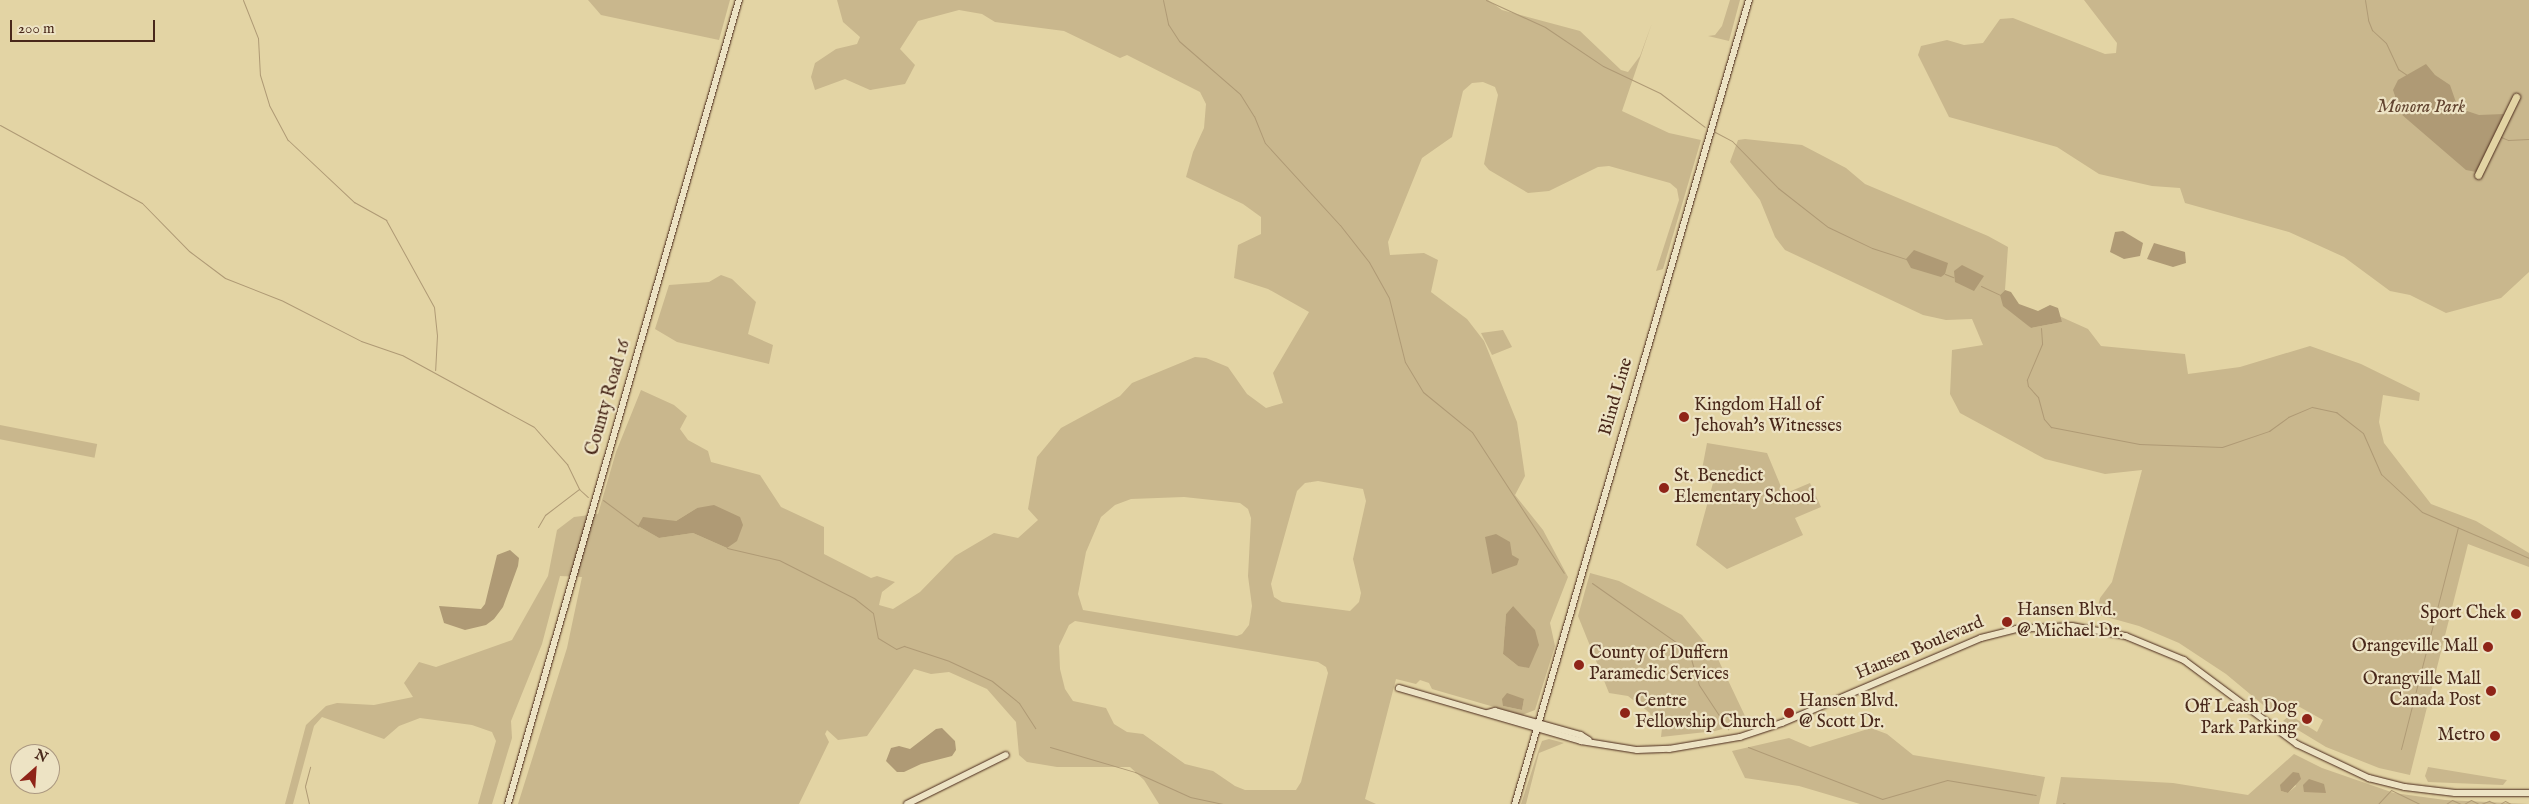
<!DOCTYPE html>
<style>
body{margin:0}
#map{position:relative;width:2529px;height:804px;overflow:hidden;background:#e3d4a4;font-family:"IM FELL English",serif}
div>[style]{position:absolute}
[style*='--x']{left:calc(var(--x)*1px);top:calc(var(--y)*1px);width:calc(var(--w)*1px);rotate:calc(var(--a)*1deg)}
.green>*{inset:0;background:#c9b78d;transform-origin:0 0}
.water>*{inset:0;background:#af9a75}
.stream>*{height:1px;margin:-0.5px;padding:0 0.5px;transform-origin:0.5px;border-radius:0.5px;background:#af9a75}
.roads{filter:drop-shadow(0 0 1px #49281a) drop-shadow(0 0 1px #49281a)}
.secondary>*{height:5.5px;margin:-2.75px;padding:0 2.75px;transform-origin:2.75px;border-radius:2.75px;background:#ede3c4}
.highway>*{height:7px;margin:-3.5px;padding:0 3.5px;transform-origin:3.5px;border-radius:3.5px;background:#e3d4a4}
.dots>*{width:14px;height:14px;translate:-50% -50%;box-sizing:border-box;border:2px solid #ede3c4;border-radius:50%}
span{translate:-50% -50%;white-space:nowrap;text-align:center;line-height:1.15;-webkit-text-stroke:4.5px #ede3c4;paint-order:stroke}
.park-label{font-size:18px;color:#634531;font-style:italic}
.street-label{font-size:18px;color:#49281a}
.poi-label{font-size:18px;color:#49281a}
.left{translate:0 -50%;text-align:left}
.right{translate:-100% -50%;text-align:right}
.north{position:absolute;left:10px;top:744px;width:50px;height:50px;box-sizing:border-box;background:#ede3c4;border:1px solid #ab9880;border-radius:50%;rotate:26deg;font-size:14px;font-weight:700;line-height:20px;text-align:center;color:#49281a}
.north::after{content:'';display:block;margin:auto;width:18px;height:22px;background:#8f2418;clip-path:polygon(50% 0,100% 100%,50% 72%,0 100%)}
.scale{position:absolute;left:10px;top:20px;width:145px;height:22px;box-sizing:border-box;border:2px solid #49281a;border-top:0;padding-left:6px;font-size:15px;line-height:18px;white-space:nowrap;color:#49281a;-webkit-text-stroke:4px #ede3c4;paint-order:stroke}
</style>
<div id="map">
<div class="green">
<i style="clip-path:polygon(588px 0,730px 0,719px 40px,601px 15px)"></i>
<i style="clip-path:polygon(evenodd,837px 0,1488px 0,1502px 10px,1580px 31px,1621px 70px,1628px 72px,1640px 56px,1652px 23px,1622px 111px,1669px 133px,1701px 140px,1663px 269px,1656px 271px,1679px 200px,1677px 189px,1670px 183px,1609px 166px,1598px 167px,1549px 191px,1528px 193px,1489px 170px,1484px 164px,1498px 95px,1495px 87px,1483px 82px,1472px 83px,1463px 91px,1452px 137px,1422px 158px,1388px 242px,1390px 255px,1424px 253px,1438px 260px,1431px 292px,1467px 319px,1484px 341px,1517px 422px,1525px 476px,1515px 495px,1543px 530px,1568px 577px,1550px 623px,1555px 646px,1535px 710px,1522px 715px,1432px 689px,1429px 683px,1420px 680px,1416px 684px,1396px 679px,1365px 799px,1376px 804px,1159px 804px,1144px 780px,1130px 767px,1057px 767px,1027px 762px,1019px 755px,1016px 722px,987px 689px,949px 672px,931px 674px,914px 669px,867px 736px,838px 740px,827px 730px,825px 734px,829px 742px,799px 804px,518px 804px,567px 648px,582px 577px,560px 576px,542px 644px,511px 721px,512px 738px,492px 804px,478px 804px,496px 741px,492px 732px,472px 725px,420px 718px,399px 726px,384px 739px,322px 717px,314px 726px,293px 804px,285px 804px,306px 725px,326px 706px,337px 703px,374px 705px,413px 697px,404px 683px,419px 662px,436px 667px,512px 640px,548px 576px,557px 530px,574px 517px,598px 514px,616px 452px,641px 390px,674px 405px,687px 416px,680px 429px,688px 440px,708px 451px,711px 462px,760px 475px,781px 507px,824px 527px,824px 554px,871px 578px,877px 576px,895px 582px,882px 592px,879px 605px,893px 609px,920px 592px,955px 556px,994px 533px,1018px 538px,1038px 520px,1028px 509px,1037px 457px,1061px 428px,1120px 396px,1132px 383px,1195px 357px,1206px 358px,1228px 367px,1247px 394px,1266px 408px,1283px 403px,1273px 373px,1309px 312px,1268px 289px,1234px 278px,1238px 245px,1261px 234px,1261px 217px,1243px 204px,1186px 177px,1193px 152px,1204px 128px,1206px 104px,1200px 92px,1127px 55px,1120px 58px,1064px 31px,995px 22px,982px 14px,959px 10px,918px 21px,900px 49px,915px 65px,905px 84px,870px 90px,845px 79px,815px 90px,811px 77px,815px 63px,836px 49px,857px 44px,860px 37px,843px 22px,837px 0,1318px 481px,1363px 489px,1366px 501px,1353px 559px,1361px 593px,1359px 602px,1350px 611px,1282px 602px,1274px 597px,1271px 584px,1297px 491px,1305px 483px,1318px 481px,837px 0,1184px 497px,1240px 503px,1248px 509px,1251px 518px,1248px 576px,1252px 606px,1249px 625px,1242px 634px,1237px 636px,1083px 610px,1078px 594px,1086px 552px,1101px 517px,1115px 505px,1131px 499px,1184px 497px,837px 0,697px 508px,727px 548px,693px 533px,659px 538px,638px 526px,676px 521px,697px 508px,837px 0,1513px 606px,1518px 666px,1503px 654px,1506px 614px,1513px 606px,837px 0,1075px 621px,1318px 662px,1326px 667px,1328px 673px,1301px 782px,1296px 790px,1245px 790px,1235px 786px,1213px 771px,1185px 764px,1143px 734px,1127px 732px,1114px 724px,1106px 708px,1073px 701px,1065px 689px,1060px 669px,1059px 646px,1069px 625px,1075px 621px,837px 0,1524px 699px,1522px 710px,1503px 706px,1524px 699px)"></i>
<i style="clip-path:polygon(1730px 0,1740px 0,1729px 41px,1708px 36px,1715px 35px,1722px 26px)"></i>
<i style="clip-path:polygon(2084px 0,2529px 0,2529px 272px,2501px 298px,2446px 313px,2410px 295px,2390px 291px,2344px 257px,2289px 232px,2185px 203px,2180px 188px,2152px 186px,2099px 174px,2057px 147px,1949px 117px,1918px 55px,1921px 46px,1947px 40px,1964px 45px,1983px 43px,2000px 19px,2013px 18px,2105px 54px,2116px 53px,2117px 43px)"></i>
<i style="clip-path:polygon(1745px 139px,1802px 145px,1846px 168px,1865px 184px,1988px 236px,2008px 247px,2005px 290px,2000px 295px,2031px 328px,2062px 322px,2059px 316px,2088px 329px,2101px 346px,2185px 354px,2188px 374px,2240px 367px,2310px 346px,2361px 364px,2420px 393px,2419px 401px,2383px 395px,2379px 422px,2384px 443px,2431px 504px,2476px 521px,2529px 553px,2529px 567px,2468px 544px,2410px 775px,2379px 768px,2326px 747px,2283px 721px,2290px 715px,2317px 732px,2323px 720px,2298px 706px,2284px 702px,2274px 714px,2226px 674px,2179px 643px,2139px 626px,2096px 614px,2100px 598px,2112px 582px,2142px 470px,2105px 474px,2045px 459px,1960px 413px,1950px 394px,1952px 350px,1983px 345px,1972px 319px,1946px 320px,1923px 315px,1785px 250px,1775px 237px,1760px 200px,1730px 162px,1738px 140px)"></i>
<i style="clip-path:polygon(721px 275px,732px 279px,756px 302px,748px 334px,773px 345px,769px 364px,677px 342px,655px 329px,669px 285px,709px 282px)"></i>
<i style="clip-path:polygon(1503px 330px,1512px 347px,1492px 355px,1481px 333px)"></i>
<i style="left:0;top:425px;width:99px;height:14px;rotate:11deg"></i>
<i style="clip-path:polygon(1707px 443px,1767px 453px,1784px 494px,1810px 483px,1821px 507px,1795px 518px,1803px 535px,1727px 569px,1696px 545px,1713px 483px,1700px 480px)"></i>
<i style="clip-path:polygon(1590px 573px,1619px 581px,1682px 615px,1717px 657px,1745px 716px,1753px 721px,1715px 731px,1661px 737px,1662px 728px,1652px 722px,1650px 713px,1628px 696px,1609px 693px,1578px 616px)"></i>
<i style="clip-path:polygon(1871px 728px,1887px 734px,1913px 755px,2045px 777px,2039px 804px,1860px 804px,1799px 786px,1745px 778px,1732px 751px,1789px 738px,1810px 747px)"></i>
<i style="clip-path:polygon(1549px 739px,1564px 743px,1539px 753px,1526px 804px,1521px 804px,1539px 749px,1542px 741px)"></i>
<i style="clip-path:polygon(evenodd,2294px 754px,2322px 768px,2394px 793px,2445px 800px,2529px 804px,2056px 804px,2061px 777px,2173px 783px,2248px 795px,2294px 754px,2291px 778px,2296px 786px,2288px 793px,2281px 791px,2284px 781px,2291px 778px)"></i>
<i style="clip-path:polygon(2428px 767px,2507px 780px,2503px 785px,2428px 782px,2425px 776px)"></i>
</div>
<div class="water">
<i style="clip-path:polygon(2426px 64px,2435px 75px,2450px 85px,2458px 108px,2479px 115px,2504px 114px,2476px 172px,2466px 170px,2401px 114px,2393px 90px,2398px 80px)"></i>
<i style="clip-path:polygon(2123px 231px,2143px 243px,2140px 256px,2124px 259px,2110px 252px,2115px 232px)"></i>
<i style="clip-path:polygon(2154px 243px,2185px 252px,2186px 263px,2173px 267px,2147px 259px)"></i>
<i style="clip-path:polygon(1914px 250px,1948px 263px,1945px 274px,1941px 277px,1911px 268px,1906px 259px)"></i>
<i style="clip-path:polygon(1962px 265px,1984px 276px,1974px 291px,1955px 282px,1954px 271px)"></i>
<i style="clip-path:polygon(2005px 290px,2011px 292px,2019px 304px,2038px 311px,2050px 305px,2058px 308px,2062px 322px,2031px 328px,2003px 306px,2000px 295px)"></i>
<i style="clip-path:polygon(714px 505px,740px 517px,743px 525px,737px 541px,727px 548px,693px 533px,659px 538px,638px 526px,643px 517px,676px 521px,697px 508px)"></i>
<i style="clip-path:polygon(1496px 534px,1510px 542px,1512px 555px,1519px 559px,1517px 565px,1492px 574px,1485px 537px)"></i>
<i style="clip-path:polygon(510px 550px,519px 558px,518px 566px,503px 607px,494px 619px,486px 625px,465px 630px,444px 623px,439px 606px,481px 609px,485px 604px,497px 555px)"></i>
<i style="clip-path:polygon(1513px 606px,1535px 630px,1539px 645px,1529px 668px,1518px 666px,1503px 654px,1506px 614px)"></i>
<i style="clip-path:polygon(1507px 693px,1524px 699px,1522px 710px,1503px 706px,1502px 699px)"></i>
<i style="clip-path:polygon(942px 728px,955px 741px,956px 750px,952px 756px,921px 764px,904px 772px,897px 772px,886px 761px,891px 748px,899px 746px,910px 749px,936px 729px)"></i>
<i style="clip-path:polygon(2293px 772px,2299px 773px,2301px 779px,2288px 793px,2281px 791px,2280px 785px)"></i>
<i style="clip-path:polygon(2309px 779px,2324px 784px,2326px 793px,2304px 792px,2303px 785px)"></i>
</div>
<div class="stream">
<i style="--x:243;--y:0;--w:41;--a:68.5"></i>
<i style="--x:258;--y:38;--w:37;--a:87"></i>
<i style="--x:260;--y:75;--w:31;--a:73"></i>
<i style="--x:269;--y:105;--w:40;--a:62"></i>
<i style="--x:288;--y:140;--w:91;--a:43.2"></i>
<i style="--x:354;--y:202;--w:37;--a:29"></i>
<i style="--x:386;--y:220;--w:99;--a:61.1"></i>
<i style="--x:434;--y:307;--w:28;--a:84"></i>
<i style="--x:437;--y:335;--w:35;--a:93"></i>
<i style="--x:1163;--y:0;--w:25;--a:78"></i>
<i style="--x:1168;--y:24;--w:20;--a:57"></i>
<i style="--x:1179;--y:41;--w:81;--a:41"></i>
<i style="--x:1240;--y:94;--w:26;--a:58"></i>
<i style="--x:1254;--y:116;--w:29;--a:68"></i>
<i style="--x:1265;--y:143;--w:111;--a:47.6"></i>
<i style="--x:1340;--y:225;--w:47;--a:51.9"></i>
<i style="--x:1369;--y:262;--w:41;--a:60.9"></i>
<i style="--x:1389;--y:298;--w:66;--a:76"></i>
<i style="--x:1405;--y:362;--w:35;--a:59"></i>
<i style="--x:1423;--y:392;--w:63;--a:39.2"></i>
<i style="--x:1472;--y:432;--w:168;--a:56.9"></i>
<i style="--x:1486;--y:0;--w:65;--a:24.6"></i>
<i style="--x:1545;--y:27;--w:70;--a:33.9"></i>
<i style="--x:1603;--y:66;--w:63;--a:25.3"></i>
<i style="--x:1660;--y:93;--w:56;--a:37.1"></i>
<i style="--x:2365;--y:0;--w:20;--a:81"></i>
<i style="--x:2368;--y:20;--w:11;--a:68"></i>
<i style="--x:2372;--y:30;--w:19;--a:43"></i>
<i style="--x:2386;--y:43;--w:29;--a:65"></i>
<i style="--x:2398;--y:69;--w:11;--a:34"></i>
<i style="--x:0;--y:125;--w:162;--a:28.8"></i>
<i style="--x:142;--y:203;--w:67;--a:45.6"></i>
<i style="--x:189;--y:251;--w:45;--a:36.9"></i>
<i style="--x:225;--y:278;--w:62;--a:21.6"></i>
<i style="--x:283;--y:301;--w:88;--a:27.1"></i>
<i style="--x:361;--y:341;--w:43;--a:18.9"></i>
<i style="--x:402;--y:355;--w:150;--a:28.6"></i>
<i style="--x:534;--y:427;--w:50;--a:48.3"></i>
<i style="--x:567;--y:464;--w:28;--a:64"></i>
<i style="--x:579;--y:489;--w:12;--a:42"></i>
<i style="--x:1715;--y:132;--w:19;--a:28"></i>
<i style="--x:1732;--y:141;--w:66;--a:45.6"></i>
<i style="--x:1778;--y:188;--w:63;--a:38"></i>
<i style="--x:1828;--y:227;--w:49;--a:25.5"></i>
<i style="--x:1872;--y:248;--w:36;--a:18"></i>
<i style="--x:2501;--y:137;--w:8;--a:23"></i>
<i style="--x:2508;--y:140;--w:21;--a:-3"></i>
<i style="--x:1945;--y:274;--w:9;--a:21"></i>
<i style="--x:1981;--y:286;--w:21;--a:25"></i>
<i style="--x:2041;--y:328;--w:16;--a:86"></i>
<i style="--x:2042;--y:344;--w:39;--a:113"></i>
<i style="--x:2027;--y:380;--w:6;--a:81"></i>
<i style="--x:2028;--y:386;--w:15;--a:48"></i>
<i style="--x:2038;--y:397;--w:23;--a:75"></i>
<i style="--x:2044;--y:419;--w:11;--a:49"></i>
<i style="--x:2051;--y:427;--w:90;--a:10.9"></i>
<i style="--x:2139;--y:444;--w:83;--a:2.1"></i>
<i style="--x:2222;--y:447;--w:50;--a:-18.8"></i>
<i style="--x:2269;--y:431;--w:24;--a:-36"></i>
<i style="--x:2288;--y:417;--w:26;--a:-23"></i>
<i style="--x:2312;--y:407;--w:25;--a:12"></i>
<i style="--x:2336;--y:412;--w:34;--a:38"></i>
<i style="--x:2363;--y:433;--w:45;--a:66.3"></i>
<i style="--x:2381;--y:474;--w:56;--a:42.8"></i>
<i style="--x:2422;--y:512;--w:116;--a:23.3"></i>
<i style="--x:603;--y:500;--w:44;--a:36.6"></i>
<i style="--x:538;--y:527;--w:14;--a:-60"></i>
<i style="--x:545;--y:515;--w:43;--a:-37.4"></i>
<i style="--x:727;--y:548;--w:53;--a:13"></i>
<i style="--x:779;--y:560;--w:84;--a:26.9"></i>
<i style="--x:854;--y:598;--w:24;--a:38"></i>
<i style="--x:873;--y:613;--w:25;--a:79"></i>
<i style="--x:878;--y:638;--w:21;--a:31"></i>
<i style="--x:896;--y:649;--w:9;--a:-21"></i>
<i style="--x:904;--y:646;--w:47;--a:18.4"></i>
<i style="--x:949;--y:661;--w:47;--a:24.9"></i>
<i style="--x:992;--y:681;--w:35;--a:39"></i>
<i style="--x:1019;--y:703;--w:30;--a:57"></i>
<i style="--x:1592;--y:583;--w:104;--a:35.2"></i>
<i style="--x:1677;--y:643;--w:21;--a:49"></i>
<i style="--x:1691;--y:659;--w:27;--a:73"></i>
<i style="--x:1699;--y:685;--w:53;--a:56.6"></i>
<i style="--x:1050;--y:747;--w:89;--a:16.4"></i>
<i style="--x:1135;--y:772;--w:60;--a:24.4"></i>
<i style="--x:1190;--y:797;--w:35;--a:12"></i>
<i style="--x:1748;--y:747;--w:144;--a:21.2"></i>
<i style="--x:1882;--y:799;--w:68;--a:-16.3"></i>
<i style="--x:1947;--y:780;--w:90;--a:9.6"></i>
<i style="--x:2401;--y:749;--w:229;--a:-75.6"></i>
<i style="--x:2063;--y:803;--w:3;--a:18"></i>
<i style="--x:309;--y:804;--w:18;--a:-103"></i>
<i style="--x:305;--y:786;--w:20;--a:-75"></i>
<i style="--x:2378;--y:804;--w:19;--a:-47"></i>
<i style="--x:2391;--y:790;--w:32;--a:26"></i>
<i style="--x:2446;--y:804;--w:7;--a:-34"></i>
<i style="--x:2452;--y:800;--w:10;--a:24"></i>
<i style="--x:2464;--y:804;--w:8;--a:-30"></i>
<i style="--x:2471;--y:800;--w:9;--a:27"></i>
<i style="--x:2481;--y:804;--w:9;--a:-21"></i>
<i style="--x:2489;--y:801;--w:8;--a:23"></i>
<i style="--x:2500;--y:804;--w:6;--a:-31"></i>
<i style="--x:2505;--y:801;--w:7;--a:27"></i>
<i style="--x:2519;--y:804;--w:7;--a:0"></i>
</div>
<div class="roads">
<div class="secondary">
<i style="--x:1399;--y:688;--w:190;--a:16.2"></i>
<i style="--x:1581;--y:741;--w:57;--a:9.1"></i>
<i style="--x:1637;--y:750;--w:32;--a:-2"></i>
<i style="--x:1669;--y:749;--w:72;--a:-9.6"></i>
<i style="--x:1740;--y:737;--w:44;--a:-18.4"></i>
<i style="--x:1782;--y:723;--w:216;--a:-23.1"></i>
<i style="--x:1981;--y:638;--w:36;--a:-14"></i>
<i style="--x:2016;--y:629;--w:56;--a:-3.1"></i>
<i style="--x:2072;--y:626;--w:55;--a:10.5"></i>
<i style="--x:2126;--y:636;--w:63;--a:22.5"></i>
<i style="--x:2184;--y:660;--w:141;--a:36.6"></i>
<i style="--x:2297;--y:744;--w:80;--a:25.3"></i>
<i style="--x:2369;--y:778;--w:37;--a:14"></i>
<i style="--x:2405;--y:787;--w:50;--a:6.8"></i>
<i style="--x:2455;--y:793;--w:74;--a:0"></i>
<i style="--x:1488;--y:713;--w:7;--a:-16"></i>
<i style="--x:1495;--y:711;--w:89;--a:15.6"></i>
<i style="--x:1581;--y:735;--w:9;--a:32"></i>
<i style="--x:508;--y:804;--w:837;--a:-73.97"></i>
<i style="--x:907;--y:804;--w:110;--a:-26.3"></i>
<i style="--x:1515;--y:804;--w:837;--a:-73.77"></i>
</div>
<div class="highway">
<i style="--x:2478;--y:175;--w:87;--a:-64"></i>
</div>
</div>
<div class="dots">
<i style="left:1684px;top:417px;background:#8f2418"></i>
<i style="left:1664px;top:488px;background:#8f2418"></i>
<i style="left:2516px;top:614px;background:#8f2418"></i>
<i style="left:2007px;top:622px;background:#8f2418"></i>
<i style="left:2488px;top:647px;background:#8f2418"></i>
<i style="left:1579px;top:665px;background:#8f2418"></i>
<i style="left:2491px;top:691px;background:#8f2418"></i>
<i style="left:1625px;top:713px;background:#8f2418"></i>
<i style="left:1789px;top:713px;background:#8f2418"></i>
<i style="left:2307px;top:719px;background:#8f2418"></i>
<i style="left:2495px;top:736px;background:#8f2418"></i>
</div>
<div class="park-label">
<span style="left:2421px;top:108px">Monora Park</span>
</div>
<div class="street-label">
<span style="left:1617px;top:397px;rotate:-74deg">Blind Line</span>
<span style="left:609px;top:398px;rotate:-74deg">County Road 16</span>
<span style="left:1920px;top:649px;rotate:-23deg">Hansen Boulevard</span>
</div>
<div class="poi-label">
<span class="left" style="left:1694px;top:417px">Kingdom Hall of<br>Jehovah's Witnesses</span>
<span class="left" style="left:1674px;top:488px">St. Benedict<br>Elementary School</span>
<span class="left" style="left:2017px;top:622px">Hansen Blvd.<br>@ Michael Dr.</span>
<span class="right" style="left:2506px;top:614px">Sport Chek</span>
<span class="right" style="left:2478px;top:647px">Orangeville Mall</span>
<span class="left" style="left:1589px;top:665px">County of Duffern<br>Paramedic Services</span>
<span class="right" style="left:2481px;top:691px">Orangville Mall<br>Canada Post</span>
<span class="left" style="left:1635px;top:713px">Centre<br>Fellowship Church</span>
<span class="left" style="left:1799px;top:713px">Hansen Blvd.<br>@ Scott Dr.</span>
<span class="right" style="left:2297px;top:719px">Off Leash Dog<br>Park Parking</span>
<span class="right" style="left:2485px;top:736px">Metro</span>
</div>
<div class="north">N</div>
<div class="scale">200 m</div>
</div>
